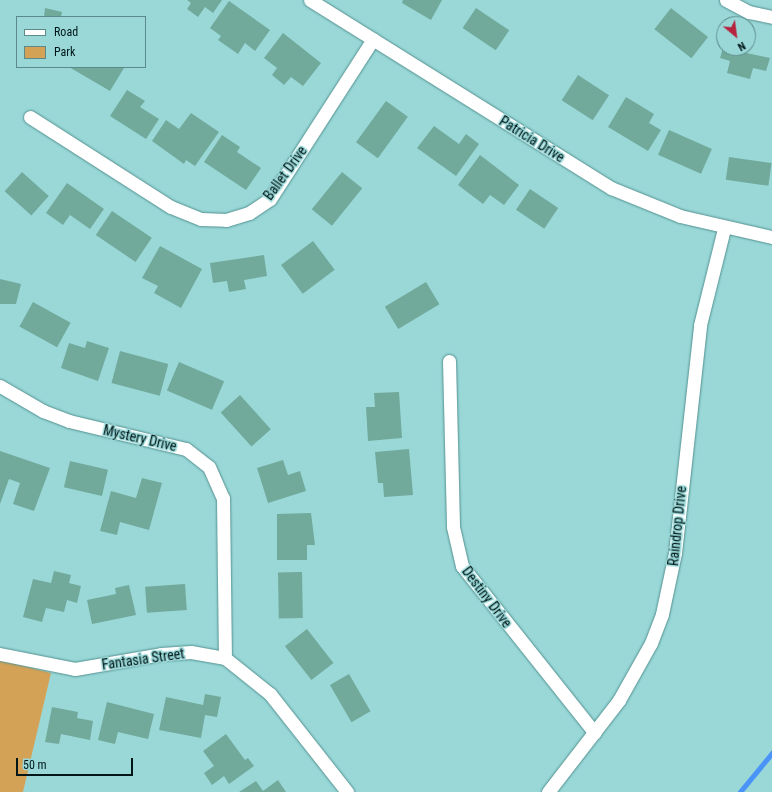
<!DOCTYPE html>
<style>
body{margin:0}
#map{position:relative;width:772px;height:792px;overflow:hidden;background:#9ad8d8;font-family:"Roboto Condensed",sans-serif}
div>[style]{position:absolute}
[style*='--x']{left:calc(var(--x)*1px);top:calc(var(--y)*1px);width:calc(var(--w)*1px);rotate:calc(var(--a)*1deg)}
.green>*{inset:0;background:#d3a257}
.stream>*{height:4.5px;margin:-2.25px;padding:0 2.25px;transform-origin:2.25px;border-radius:2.25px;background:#4a94f8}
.building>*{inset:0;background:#71a99b;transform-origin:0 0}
.roads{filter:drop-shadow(0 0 1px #559191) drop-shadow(0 0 1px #559191)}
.minor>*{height:13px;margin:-6.5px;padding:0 6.5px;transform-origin:6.5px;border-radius:6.5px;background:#fff}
span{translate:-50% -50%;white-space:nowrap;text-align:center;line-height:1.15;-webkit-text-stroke:3px #9ad8d8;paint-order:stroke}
.street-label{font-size:14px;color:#001617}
.legend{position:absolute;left:16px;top:16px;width:130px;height:52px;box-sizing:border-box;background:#9ad8d8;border:1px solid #5c8a8b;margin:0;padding:5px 7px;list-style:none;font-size:12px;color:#001617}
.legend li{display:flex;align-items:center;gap:8px;height:20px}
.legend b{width:20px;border:1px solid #5c8a8b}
.north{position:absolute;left:716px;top:16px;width:40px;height:40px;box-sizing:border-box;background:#9ad8d8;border:1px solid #5c8a8b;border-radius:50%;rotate:151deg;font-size:11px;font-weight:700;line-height:16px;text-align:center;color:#001617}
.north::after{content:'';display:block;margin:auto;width:14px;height:18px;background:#b5233f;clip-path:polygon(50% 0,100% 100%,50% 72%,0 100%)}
.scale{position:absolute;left:16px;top:758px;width:117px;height:18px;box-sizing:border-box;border:2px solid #001617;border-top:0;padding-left:5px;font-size:12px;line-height:14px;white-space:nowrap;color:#001617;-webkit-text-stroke:3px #9ad8d8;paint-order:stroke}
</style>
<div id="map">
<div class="green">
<i style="clip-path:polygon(0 660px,51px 673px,23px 792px,0 792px)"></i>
</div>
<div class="stream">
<i style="--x:740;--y:792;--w:50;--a:-50.6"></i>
</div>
<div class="building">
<i style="clip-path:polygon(187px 0,222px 0,213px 13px,205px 7px,198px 17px,187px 9px,191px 3px)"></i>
<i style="clip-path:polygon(403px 0,442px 0,431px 20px,402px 3px)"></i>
<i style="clip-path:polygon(229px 1px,270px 30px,255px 51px,245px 43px,238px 54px,218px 40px,221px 36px,210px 28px)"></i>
<i style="clip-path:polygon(45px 8px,62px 12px,61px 17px,44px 17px)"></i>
<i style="left:476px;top:8px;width:40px;height:24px;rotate:34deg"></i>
<i style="left:671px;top:8px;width:47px;height:27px;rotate:38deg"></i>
<i style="clip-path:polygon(283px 33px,321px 63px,303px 86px,291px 77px,284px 85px,272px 75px,277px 68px,264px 58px)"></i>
<i style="clip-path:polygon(723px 48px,770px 58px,766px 71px,753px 68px,750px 79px,727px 73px,730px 61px,720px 58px)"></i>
<i style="clip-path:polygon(69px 67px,121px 67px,124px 68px,110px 91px)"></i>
<i style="left:578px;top:75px;width:37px;height:30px;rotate:33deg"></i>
<i style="clip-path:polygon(127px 90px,145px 101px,140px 107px,159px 119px,146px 139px,110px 116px)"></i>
<i style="clip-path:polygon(626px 97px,654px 114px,649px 123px,661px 130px,648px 151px,608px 127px)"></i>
<i style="left:386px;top:101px;width:27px;height:51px;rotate:36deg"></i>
<i style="clip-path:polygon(191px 113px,219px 132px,195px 166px,186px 160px,184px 164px,152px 141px,166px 120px,179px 129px)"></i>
<i style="clip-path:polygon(434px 126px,459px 144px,466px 134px,479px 144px,456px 176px,417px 148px)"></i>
<i style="left:669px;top:130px;width:47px;height:27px;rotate:24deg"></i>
<i style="clip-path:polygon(222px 135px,240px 147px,237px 152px,261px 168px,246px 190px,204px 162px)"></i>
<i style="clip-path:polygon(480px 155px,519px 185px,504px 205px,490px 195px,483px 204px,458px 185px)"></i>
<i style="left:729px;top:157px;width:43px;height:23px;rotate:8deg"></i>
<i style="left:22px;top:172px;width:36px;height:26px;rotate:42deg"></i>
<i style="left:342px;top:172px;width:26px;height:48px;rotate:39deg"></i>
<i style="clip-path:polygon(67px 183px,104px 209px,90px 229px,70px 215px,63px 225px,46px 213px)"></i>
<i style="left:530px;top:189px;width:34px;height:25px;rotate:34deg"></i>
<i style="left:112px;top:211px;width:48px;height:29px;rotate:34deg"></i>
<i style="left:313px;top:241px;width:36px;height:40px;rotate:53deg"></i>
<i style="clip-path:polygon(160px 246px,202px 269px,181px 308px,154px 293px,158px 286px,142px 278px)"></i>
<i style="clip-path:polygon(264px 255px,267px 276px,244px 280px,246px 289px,229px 292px,227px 281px,213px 283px,210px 263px)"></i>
<i style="clip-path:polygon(0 279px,21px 284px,16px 304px,0 304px)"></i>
<i style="left:426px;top:282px;width:26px;height:48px;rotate:59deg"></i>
<i style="left:33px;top:302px;width:43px;height:28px;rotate:29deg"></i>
<i style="clip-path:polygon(87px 341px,109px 348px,98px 381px,61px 368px,69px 343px,85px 348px)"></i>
<i style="left:120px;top:351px;width:50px;height:33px;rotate:15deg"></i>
<i style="left:179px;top:362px;width:49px;height:31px;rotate:23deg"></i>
<i style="clip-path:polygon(399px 392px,402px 438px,368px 441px,366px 407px,375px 407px,374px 393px)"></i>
<i style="left:240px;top:395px;width:46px;height:26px;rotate:48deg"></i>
<i style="clip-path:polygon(409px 449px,413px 495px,384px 497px,383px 483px,378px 483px,375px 452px)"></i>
<i style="clip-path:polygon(0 451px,50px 468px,34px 511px,13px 504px,20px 483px,9px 479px,0 504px)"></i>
<i style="clip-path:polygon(283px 460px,288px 475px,300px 471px,306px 491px,268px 503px,257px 468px)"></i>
<i style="left:70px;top:461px;width:39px;height:27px;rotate:13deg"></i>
<i style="clip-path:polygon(142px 478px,162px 483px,149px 530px,120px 522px,117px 535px,100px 531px,111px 491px,136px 498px)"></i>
<i style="clip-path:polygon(311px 513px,315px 545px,307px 545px,307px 560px,277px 560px,277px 514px)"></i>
<i style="clip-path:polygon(54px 571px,71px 575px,69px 583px,81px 586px,77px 603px,67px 600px,64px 612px,46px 608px,42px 622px,23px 617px,33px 579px,51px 583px)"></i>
<i style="left:302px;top:572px;width:46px;height:24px;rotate:89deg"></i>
<i style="left:185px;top:584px;width:26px;height:40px;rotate:86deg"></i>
<i style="clip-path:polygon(129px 585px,136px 615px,92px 624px,87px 600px,116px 594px,115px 588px)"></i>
<i style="left:307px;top:629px;width:43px;height:28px;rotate:52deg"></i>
<i style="left:349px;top:674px;width:43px;height:22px;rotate:60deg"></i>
<i style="clip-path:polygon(205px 694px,221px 697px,217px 717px,205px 715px,201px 738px,159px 730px,166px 697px,203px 705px)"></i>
<i style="clip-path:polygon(107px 702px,154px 714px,148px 739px,118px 732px,115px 744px,98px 740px)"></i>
<i style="clip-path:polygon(52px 707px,78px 712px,77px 718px,93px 721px,90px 740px,61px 734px,59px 744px,45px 742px)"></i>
<i style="clip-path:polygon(226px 734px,245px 760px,248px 758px,254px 766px,229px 784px,224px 776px,212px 785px,204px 773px,214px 766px,203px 751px)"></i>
<i style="clip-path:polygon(278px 780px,286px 792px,239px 792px,256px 781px,263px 791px)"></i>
</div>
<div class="roads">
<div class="minor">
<i style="--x:310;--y:0;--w:355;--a:32"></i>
<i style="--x:611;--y:188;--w:74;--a:22.1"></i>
<i style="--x:680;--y:216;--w:94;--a:12.9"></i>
<i style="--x:726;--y:0;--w:26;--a:28"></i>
<i style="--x:749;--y:12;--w:24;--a:12"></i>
<i style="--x:30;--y:117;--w:167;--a:32.6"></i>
<i style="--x:171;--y:207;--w:32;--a:22"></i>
<i style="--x:201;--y:219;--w:25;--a:2"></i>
<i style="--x:226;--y:220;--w:24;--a:-17"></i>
<i style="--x:249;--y:213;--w:25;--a:-34"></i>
<i style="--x:270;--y:199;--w:190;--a:-57.2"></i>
<i style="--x:449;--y:361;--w:166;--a:88.6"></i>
<i style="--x:453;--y:527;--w:40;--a:77"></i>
<i style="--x:462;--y:566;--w:213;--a:51.5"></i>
<i style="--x:0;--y:386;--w:50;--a:30.2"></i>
<i style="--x:43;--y:411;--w:28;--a:21"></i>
<i style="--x:69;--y:421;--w:120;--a:13.5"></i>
<i style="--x:186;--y:449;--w:29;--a:38"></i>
<i style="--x:209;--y:467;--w:34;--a:66"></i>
<i style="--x:223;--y:498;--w:160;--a:89.3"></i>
<i style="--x:0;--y:654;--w:76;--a:11.3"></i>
<i style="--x:75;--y:669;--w:87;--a:-9.9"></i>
<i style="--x:161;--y:654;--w:30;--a:-4"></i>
<i style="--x:191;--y:652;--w:35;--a:10"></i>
<i style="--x:225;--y:658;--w:58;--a:38.7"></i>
<i style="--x:270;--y:694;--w:125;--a:51.8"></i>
<i style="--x:548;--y:792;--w:116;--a:-52.3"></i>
<i style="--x:619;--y:700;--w:65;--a:-60.7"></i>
<i style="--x:651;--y:643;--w:31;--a:-69"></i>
<i style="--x:662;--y:614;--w:62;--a:-78"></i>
<i style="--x:675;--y:553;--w:229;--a:-83.7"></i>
<i style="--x:700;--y:325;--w:99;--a:-76"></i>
</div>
</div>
<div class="street-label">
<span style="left:532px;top:139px;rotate:32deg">Patricia Drive</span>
<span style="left:285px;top:173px;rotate:-54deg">Ballet Drive</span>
<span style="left:140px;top:438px;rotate:13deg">Mystery Drive</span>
<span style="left:677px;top:526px;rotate:-84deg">Raindrop Drive</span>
<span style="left:487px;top:597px;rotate:53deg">Destiny Drive</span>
<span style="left:143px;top:659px;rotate:-8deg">Fantasia Street</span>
</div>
<ul class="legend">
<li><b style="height:5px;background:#fff"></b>Road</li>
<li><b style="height:11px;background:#d3a257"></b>Park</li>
</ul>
<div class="north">N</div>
<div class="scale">50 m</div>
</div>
